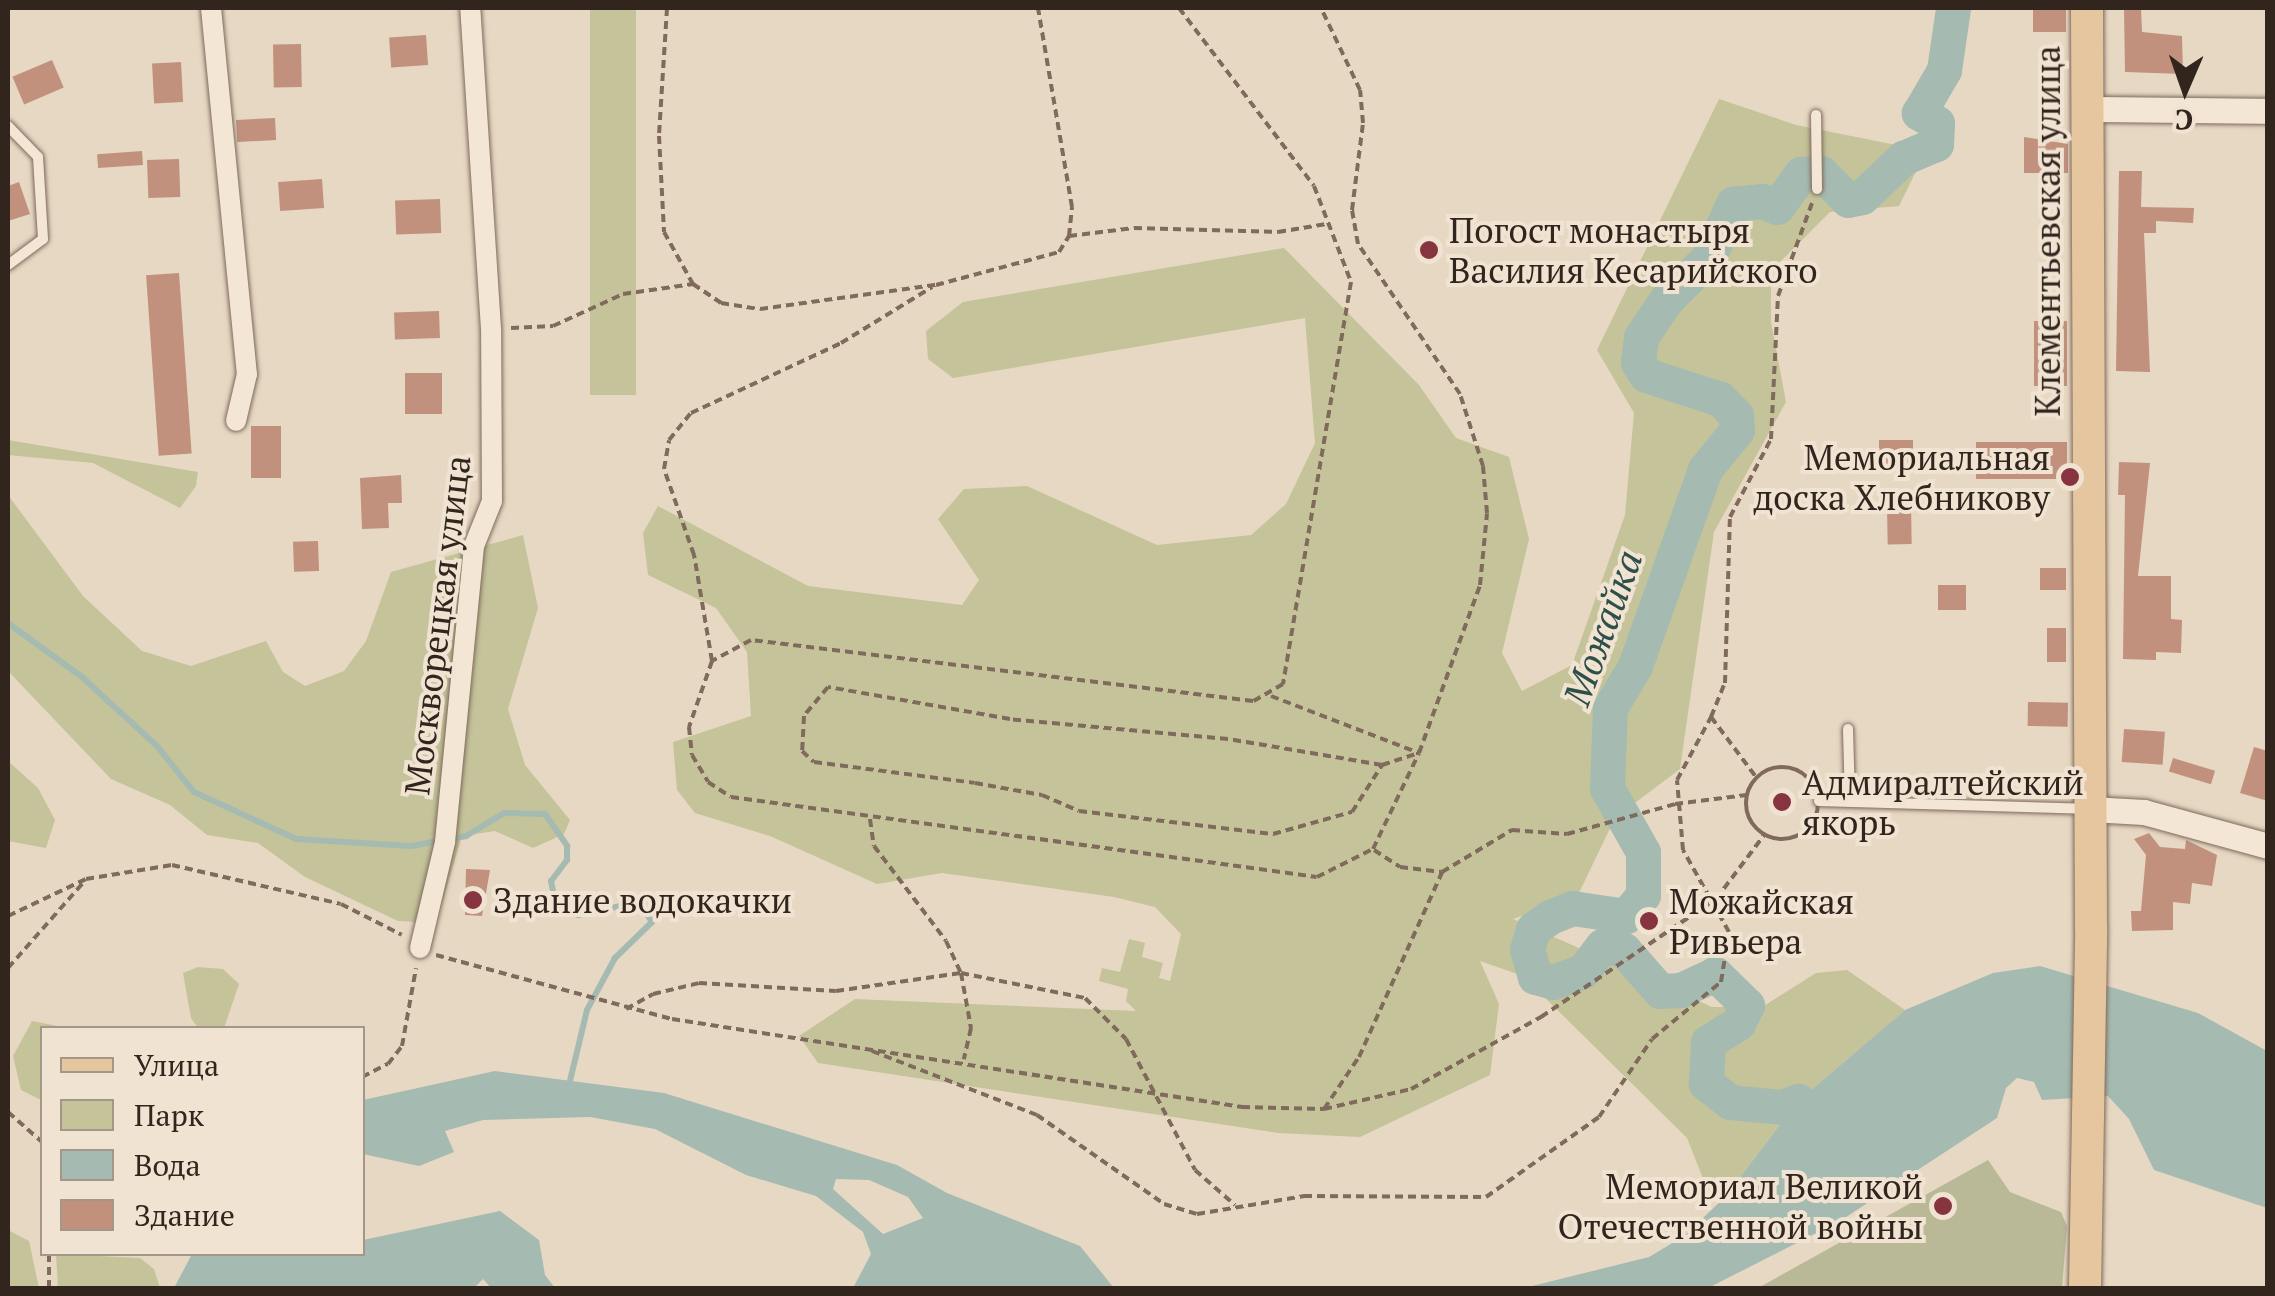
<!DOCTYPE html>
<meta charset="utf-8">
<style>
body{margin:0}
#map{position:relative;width:2275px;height:1296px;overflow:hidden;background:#e7d8c3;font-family:"PT Serif",serif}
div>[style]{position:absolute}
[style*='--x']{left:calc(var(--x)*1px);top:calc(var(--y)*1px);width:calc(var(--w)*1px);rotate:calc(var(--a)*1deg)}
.green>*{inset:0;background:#c4c399;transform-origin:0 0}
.cemetery>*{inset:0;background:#b9b997}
.water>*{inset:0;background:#a5bbb1}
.stream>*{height:6px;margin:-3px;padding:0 3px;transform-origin:3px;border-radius:3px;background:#a5bbb1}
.river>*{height:35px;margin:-17.5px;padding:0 17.5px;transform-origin:17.5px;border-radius:17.5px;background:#a5bbb1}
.building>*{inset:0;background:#c1917e;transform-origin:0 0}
.path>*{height:4px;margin-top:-2px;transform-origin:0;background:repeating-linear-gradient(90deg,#7f6a5c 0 8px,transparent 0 13px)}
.path>.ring{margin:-2px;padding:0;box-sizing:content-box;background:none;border:4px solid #7f6a5c;border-radius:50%}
.roads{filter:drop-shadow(0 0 2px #7f6a5c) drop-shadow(0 0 2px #7f6a5c)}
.service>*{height:10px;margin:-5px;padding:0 5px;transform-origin:5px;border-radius:5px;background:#f3e6d5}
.minor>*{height:20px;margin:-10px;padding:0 10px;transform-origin:10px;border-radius:10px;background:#f3e6d5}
.tertiary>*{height:25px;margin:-12.5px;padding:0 12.5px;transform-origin:12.5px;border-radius:12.5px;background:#f3e6d5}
.primary>*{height:32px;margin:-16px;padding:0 16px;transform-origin:16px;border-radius:16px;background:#e6c69f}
.dots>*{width:28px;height:28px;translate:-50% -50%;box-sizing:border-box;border:5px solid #f0e3d2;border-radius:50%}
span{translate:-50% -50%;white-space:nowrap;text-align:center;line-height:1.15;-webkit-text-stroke:8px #f0e3d2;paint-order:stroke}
.poi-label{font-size:35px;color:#31251e}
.left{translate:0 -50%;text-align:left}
.right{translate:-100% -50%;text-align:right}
.street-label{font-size:35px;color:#31251e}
.water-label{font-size:38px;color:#2f4f49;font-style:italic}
.frame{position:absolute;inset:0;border:10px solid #31251e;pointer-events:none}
.legend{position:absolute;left:40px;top:1026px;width:325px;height:230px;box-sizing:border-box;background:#f0e3d2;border:2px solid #a4978a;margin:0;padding:12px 18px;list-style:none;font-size:30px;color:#31251e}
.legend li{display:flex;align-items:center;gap:20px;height:50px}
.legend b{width:50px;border:2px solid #a4978a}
.north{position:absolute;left:2135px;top:40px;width:100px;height:100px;-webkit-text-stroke:8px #f0e3d2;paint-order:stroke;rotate:182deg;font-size:28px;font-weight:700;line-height:40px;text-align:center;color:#31251e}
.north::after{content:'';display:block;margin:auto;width:35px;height:45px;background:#31251e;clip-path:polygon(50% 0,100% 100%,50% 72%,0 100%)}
</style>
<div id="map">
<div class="green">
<i style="left:590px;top:8px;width:46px;height:387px"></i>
<i style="clip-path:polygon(1719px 99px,1796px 125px,1926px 151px,1899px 206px,1830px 212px,1771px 271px,1771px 322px,1786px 402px,1714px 532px,1680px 769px,1615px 818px,1577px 897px,1513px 919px,1712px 1007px,1762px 1007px,1816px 973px,1847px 970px,1905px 1010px,1798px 1101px,1725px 1197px,1710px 1196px,1687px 1138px,1523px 976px,1480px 961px,1499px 1004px,1490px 1075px,1360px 1137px,1278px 1133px,818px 1063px,799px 1036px,855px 999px,1136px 1011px,1126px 1001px,1128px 989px,1099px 981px,1102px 968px,1120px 972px,1129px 939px,1145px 943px,1142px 957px,1163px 963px,1159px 978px,1170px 981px,1181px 934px,1155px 907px,1114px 897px,942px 873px,877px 884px,770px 836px,695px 813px,677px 790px,673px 742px,751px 716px,747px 652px,716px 608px,648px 575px,643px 533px,658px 506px,808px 586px,962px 605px,979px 580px,938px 519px,964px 489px,1027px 486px,1157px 545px,1251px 535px,1286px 504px,1315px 443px,1305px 318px,953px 378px,928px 359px,926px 331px,963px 302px,1284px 248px,1419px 385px,1456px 438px,1509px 457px,1529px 539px,1502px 653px,1522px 691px,1572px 665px,1625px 515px,1634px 413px,1597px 350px)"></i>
<i style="clip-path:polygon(8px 440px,198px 472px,196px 486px,180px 508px,93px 463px,8px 455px)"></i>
<i style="clip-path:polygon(8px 495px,83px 596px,142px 651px,191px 666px,266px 641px,283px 672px,305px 686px,344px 671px,366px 641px,391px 572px,523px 535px,538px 608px,508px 709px,525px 765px,570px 820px,564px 834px,533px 848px,495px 831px,462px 836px,436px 923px,398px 921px,305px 877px,258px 843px,207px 835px,170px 805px,111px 779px,8px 671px)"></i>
<i style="clip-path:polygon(8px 761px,38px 788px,55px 820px,46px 848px,8px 841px)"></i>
<i style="clip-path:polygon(198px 967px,223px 969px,239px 984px,224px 1028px,198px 1028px,191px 1018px,183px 973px)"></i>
<i style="clip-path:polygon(32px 1021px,68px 1028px,42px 1028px,41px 1100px,21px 1090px,13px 1056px)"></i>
<i style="clip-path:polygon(8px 1230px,29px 1241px,39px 1288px,8px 1288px)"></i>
<i style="clip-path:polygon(56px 1254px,140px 1258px,154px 1269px,160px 1288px,58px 1288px)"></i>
</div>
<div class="cemetery">
<i style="clip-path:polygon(1988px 1160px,2010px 1192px,2061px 1212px,2067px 1226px,2062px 1288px,1758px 1288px)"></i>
</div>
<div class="water">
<i style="clip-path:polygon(2040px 966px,2198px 1013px,2267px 1051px,2267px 1208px,2154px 1170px,2129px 1119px,2108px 1096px,2042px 1100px,2034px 1082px,2017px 1078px,2006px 1088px,1997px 1118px,1840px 1221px,1708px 1288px,1524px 1288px,1649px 1257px,1684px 1236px,1725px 1197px,1798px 1101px,1905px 1010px,1993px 973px)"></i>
<i style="clip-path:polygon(evenodd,495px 1071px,664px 1093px,897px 1165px,947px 1193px,1080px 1246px,1114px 1288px,853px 1288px,871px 1254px,863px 1232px,816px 1196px,746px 1175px,655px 1129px,590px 1117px,483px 1120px,445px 1131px,454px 1152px,419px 1166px,363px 1154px,363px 1100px,495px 1071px,836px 1179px,869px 1180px,908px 1197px,923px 1218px,883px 1234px,833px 1189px,836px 1179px)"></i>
<i style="clip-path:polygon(500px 1211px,539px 1240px,545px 1275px,555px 1288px,491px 1288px,483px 1279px,474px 1288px,174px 1288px,192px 1254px,362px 1254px,363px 1240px)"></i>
</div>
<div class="stream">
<i style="--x:8;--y:623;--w:92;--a:36.1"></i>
<i style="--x:82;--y:677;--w:100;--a:42.6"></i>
<i style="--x:156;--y:745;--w:60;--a:51"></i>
<i style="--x:194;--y:792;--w:112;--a:24.7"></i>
<i style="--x:296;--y:839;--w:115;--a:3.5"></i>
<i style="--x:411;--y:846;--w:56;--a:-10.3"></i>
<i style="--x:466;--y:836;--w:44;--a:-31.2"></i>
<i style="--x:504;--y:813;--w:41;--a:1.4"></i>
<i style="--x:545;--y:814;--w:39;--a:55"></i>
<i style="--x:567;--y:846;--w:14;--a:90"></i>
<i style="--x:567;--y:860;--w:26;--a:127"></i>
<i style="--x:551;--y:881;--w:25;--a:79"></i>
<i style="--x:556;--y:906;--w:24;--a:22"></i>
<i style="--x:578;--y:915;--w:62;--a:-12"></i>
<i style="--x:639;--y:902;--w:24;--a:57"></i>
<i style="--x:652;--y:922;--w:52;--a:135.8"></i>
<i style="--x:615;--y:958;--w:59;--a:118.3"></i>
<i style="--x:587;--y:1010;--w:73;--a:103.5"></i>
</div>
<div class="river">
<i style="--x:1829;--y:1136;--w:47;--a:-131.5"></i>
<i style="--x:1798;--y:1101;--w:17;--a:159"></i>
<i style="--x:1782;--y:1107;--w:52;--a:-174.5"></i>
<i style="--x:1730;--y:1102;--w:31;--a:-142"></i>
<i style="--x:1706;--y:1083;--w:41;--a:-87.2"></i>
<i style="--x:1708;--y:1042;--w:36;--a:-32"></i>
<i style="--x:1738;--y:1023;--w:20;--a:-63"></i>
<i style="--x:1747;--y:1005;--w:45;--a:-135.9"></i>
<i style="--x:1715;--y:974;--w:38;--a:155"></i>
<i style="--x:1681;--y:990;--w:21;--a:177"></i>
<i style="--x:1660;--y:991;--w:55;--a:-131.3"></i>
<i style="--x:1624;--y:950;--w:22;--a:-170"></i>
<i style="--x:1602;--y:946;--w:31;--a:127"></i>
<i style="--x:1583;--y:971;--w:32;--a:160"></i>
<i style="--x:1553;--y:982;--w:19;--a:-164"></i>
<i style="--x:1535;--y:977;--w:29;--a:-106"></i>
<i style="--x:1527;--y:949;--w:21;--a:-73"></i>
<i style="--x:1533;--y:929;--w:21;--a:-35"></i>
<i style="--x:1550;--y:917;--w:24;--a:-22"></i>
<i style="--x:1572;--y:908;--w:55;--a:8.4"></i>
<i style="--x:1626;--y:916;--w:27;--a:-51"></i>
<i style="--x:1643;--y:895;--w:43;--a:-90"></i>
<i style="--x:1643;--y:852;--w:73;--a:-119.4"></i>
<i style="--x:1607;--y:788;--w:80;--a:-87.9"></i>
<i style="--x:1610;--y:708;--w:49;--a:-59.2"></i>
<i style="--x:1635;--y:666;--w:209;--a:-70.4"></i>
<i style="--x:1705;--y:469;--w:50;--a:-50.6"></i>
<i style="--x:1737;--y:430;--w:15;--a:-94"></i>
<i style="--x:1736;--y:415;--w:23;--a:-135"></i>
<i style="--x:1720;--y:399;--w:78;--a:-162"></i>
<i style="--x:1646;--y:375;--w:15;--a:-122"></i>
<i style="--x:1638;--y:362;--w:25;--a:-83"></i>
<i style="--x:1641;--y:337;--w:45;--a:-56"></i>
<i style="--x:1666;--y:300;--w:59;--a:-45"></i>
<i style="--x:1708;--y:258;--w:60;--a:-65.2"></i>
<i style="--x:1733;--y:204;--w:29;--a:-6"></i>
<i style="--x:1762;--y:201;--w:16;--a:22"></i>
<i style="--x:1777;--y:207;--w:41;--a:-54"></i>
<i style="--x:1801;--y:174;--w:20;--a:-3"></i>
<i style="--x:1821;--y:173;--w:38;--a:45"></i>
<i style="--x:1848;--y:200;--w:14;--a:-12"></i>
<i style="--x:1862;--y:197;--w:57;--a:-43.6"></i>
<i style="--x:1903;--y:158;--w:36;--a:-23"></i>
<i style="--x:1936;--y:144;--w:21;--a:-87"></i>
<i style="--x:1937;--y:123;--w:21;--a:-151"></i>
<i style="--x:1919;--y:113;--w:50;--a:-59.8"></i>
<i style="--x:1944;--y:70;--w:63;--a:-81.7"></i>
</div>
<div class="building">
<i style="left:2033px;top:8px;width:33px;height:24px"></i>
<i style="clip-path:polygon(2124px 8px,2141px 8px,2142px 32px,2182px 36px,2183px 74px,2125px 72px)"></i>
<i style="left:426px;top:35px;width:30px;height:37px;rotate:86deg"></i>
<i style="left:301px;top:44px;width:43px;height:28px;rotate:89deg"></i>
<i style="left:52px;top:60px;width:30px;height:43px;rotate:67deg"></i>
<i style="left:181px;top:62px;width:40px;height:29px;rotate:87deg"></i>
<i style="left:275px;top:118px;width:22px;height:39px;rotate:87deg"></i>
<i style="clip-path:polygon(2024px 137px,2068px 144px,2068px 173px,2024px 173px)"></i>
<i style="left:142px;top:151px;width:14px;height:45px;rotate:86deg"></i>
<i style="left:179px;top:159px;width:38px;height:32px;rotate:88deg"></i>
<i style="clip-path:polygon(2119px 171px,2142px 171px,2141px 207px,2194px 208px,2193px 223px,2156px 221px,2156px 233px,2144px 233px,2150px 372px,2116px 371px)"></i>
<i style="left:322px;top:179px;width:29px;height:44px;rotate:86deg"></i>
<i style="clip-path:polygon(19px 182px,30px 214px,8px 221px,8px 186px)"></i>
<i style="left:440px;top:199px;width:34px;height:45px;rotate:88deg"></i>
<i style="left:179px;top:273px;width:181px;height:33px;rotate:86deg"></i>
<i style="left:439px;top:311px;width:27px;height:45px;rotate:88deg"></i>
<i style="left:2067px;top:321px;width:65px;height:33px;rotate:90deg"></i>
<i style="left:405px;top:373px;width:37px;height:41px"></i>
<i style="left:281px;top:426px;width:52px;height:30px;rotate:90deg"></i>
<i style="left:1879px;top:440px;width:34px;height:24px"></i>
<i style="left:1976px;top:442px;width:91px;height:37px"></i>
<i style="clip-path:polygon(2119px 462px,2150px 463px,2138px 576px,2171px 576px,2171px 619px,2182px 620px,2181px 653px,2156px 652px,2156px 660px,2123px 659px,2125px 495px,2118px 495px)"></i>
<i style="clip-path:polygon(401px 475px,402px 503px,388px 503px,389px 528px,362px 529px,360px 478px)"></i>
<i style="left:1911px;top:505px;width:39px;height:24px;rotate:89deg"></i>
<i style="left:318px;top:541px;width:30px;height:25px;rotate:88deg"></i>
<i style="left:2040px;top:568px;width:26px;height:22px"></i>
<i style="left:1938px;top:585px;width:28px;height:25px"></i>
<i style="left:2047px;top:628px;width:19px;height:34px"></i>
<i style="left:2028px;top:702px;width:40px;height:24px;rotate:1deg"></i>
<i style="left:2124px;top:729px;width:41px;height:33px;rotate:4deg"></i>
<i style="clip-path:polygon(2254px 747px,2268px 751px,2268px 801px,2240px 793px)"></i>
<i style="left:2173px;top:758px;width:44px;height:14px;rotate:17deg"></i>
<i style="clip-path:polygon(2149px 833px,2160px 847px,2185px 849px,2186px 840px,2217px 855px,2212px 886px,2192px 883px,2190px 904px,2173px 902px,2173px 930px,2132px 931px,2131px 911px,2141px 911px,2146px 855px,2134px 839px)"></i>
<i style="clip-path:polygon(466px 869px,490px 870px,482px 916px,465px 915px)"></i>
</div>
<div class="path">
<i style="--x:667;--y:8;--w:128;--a:93.6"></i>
<i style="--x:659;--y:136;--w:96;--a:87"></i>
<i style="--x:664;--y:232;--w:60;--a:60.9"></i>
<i style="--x:693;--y:284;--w:34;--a:34"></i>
<i style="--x:721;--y:303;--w:39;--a:9"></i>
<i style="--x:760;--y:309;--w:178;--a:-7.8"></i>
<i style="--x:936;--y:285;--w:127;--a:-15"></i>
<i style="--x:1059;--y:252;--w:19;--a:-58"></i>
<i style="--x:1069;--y:236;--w:29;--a:-84"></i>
<i style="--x:1072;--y:207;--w:202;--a:-99.7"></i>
<i style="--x:1179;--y:8;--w:223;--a:52.8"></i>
<i style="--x:1314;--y:186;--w:103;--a:68.9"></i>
<i style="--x:1351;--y:282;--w:408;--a:99.6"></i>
<i style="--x:1283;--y:684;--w:34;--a:150"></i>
<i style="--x:1253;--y:701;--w:506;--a:-173.07"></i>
<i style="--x:751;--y:640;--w:44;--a:151.7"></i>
<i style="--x:712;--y:661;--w:70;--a:109.2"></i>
<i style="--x:689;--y:727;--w:28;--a:84"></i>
<i style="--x:692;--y:755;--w:31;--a:59"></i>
<i style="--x:708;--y:782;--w:27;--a:33"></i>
<i style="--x:731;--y:797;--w:591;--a:7.77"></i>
<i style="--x:1317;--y:877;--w:63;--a:-26.6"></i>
<i style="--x:1373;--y:849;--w:106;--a:-64.4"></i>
<i style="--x:1419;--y:753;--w:179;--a:-70"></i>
<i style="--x:1480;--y:585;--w:72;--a:-84.4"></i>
<i style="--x:1487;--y:513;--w:47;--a:-94.9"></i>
<i style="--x:1483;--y:466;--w:76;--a:-107.7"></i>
<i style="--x:1460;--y:394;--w:181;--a:-124.2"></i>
<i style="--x:1358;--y:244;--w:35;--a:-100"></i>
<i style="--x:1352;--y:210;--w:88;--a:-82.8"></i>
<i style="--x:1363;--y:123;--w:33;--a:-95"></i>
<i style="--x:1360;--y:90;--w:91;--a:-115.4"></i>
<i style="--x:1069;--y:236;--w:65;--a:-7"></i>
<i style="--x:1134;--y:228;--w:144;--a:1.6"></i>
<i style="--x:1278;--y:232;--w:49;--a:-9.5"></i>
<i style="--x:511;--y:328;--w:42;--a:-2.7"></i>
<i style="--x:553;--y:326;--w:77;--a:-24.6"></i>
<i style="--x:623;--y:294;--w:71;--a:-8.1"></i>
<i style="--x:712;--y:661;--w:108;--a:-99.6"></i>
<i style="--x:694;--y:555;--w:91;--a:-109.2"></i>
<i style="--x:664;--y:469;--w:29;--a:-80"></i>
<i style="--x:669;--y:440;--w:35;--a:-51"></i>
<i style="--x:691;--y:413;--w:166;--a:-25"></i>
<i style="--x:841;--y:343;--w:107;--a:-31.6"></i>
<i style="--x:1271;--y:696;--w:159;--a:21.1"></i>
<i style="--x:1711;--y:717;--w:37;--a:-68"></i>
<i style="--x:1725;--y:683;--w:166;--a:-88.3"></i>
<i style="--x:1730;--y:517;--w:88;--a:-62.3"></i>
<i style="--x:1771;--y:439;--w:143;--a:-87.2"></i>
<i style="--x:1778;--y:296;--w:99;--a:-69.9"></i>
<i style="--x:1382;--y:765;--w:156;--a:-170.4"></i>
<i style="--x:1228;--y:739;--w:219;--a:-174.8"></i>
<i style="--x:1010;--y:719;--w:185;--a:-170"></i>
<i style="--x:828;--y:687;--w:38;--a:130"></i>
<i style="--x:804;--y:716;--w:35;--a:93"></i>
<i style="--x:802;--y:751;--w:16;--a:43"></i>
<i style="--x:814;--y:762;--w:162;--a:7.4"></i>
<i style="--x:975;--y:783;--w:68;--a:10.2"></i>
<i style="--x:1042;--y:795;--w:40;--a:23.4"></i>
<i style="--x:1079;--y:811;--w:195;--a:6.8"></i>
<i style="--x:1273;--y:834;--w:82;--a:-15.6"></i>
<i style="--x:1352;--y:812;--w:56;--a:-57.4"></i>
<i style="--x:1382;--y:765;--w:39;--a:-18"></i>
<i class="ring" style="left:1746px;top:767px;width:68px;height:68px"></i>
<i style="--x:870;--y:819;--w:27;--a:82"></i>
<i style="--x:874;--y:846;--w:119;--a:52.8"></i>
<i style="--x:946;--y:941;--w:35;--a:65"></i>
<i style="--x:961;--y:973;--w:56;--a:79.7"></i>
<i style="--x:971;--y:1028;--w:32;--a:103"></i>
<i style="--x:1374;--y:850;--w:31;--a:33"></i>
<i style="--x:1400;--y:867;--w:42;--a:6.8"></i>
<i style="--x:1442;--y:872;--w:82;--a:-31"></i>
<i style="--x:1512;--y:830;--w:55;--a:4.2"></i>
<i style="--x:1567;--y:834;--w:112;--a:-15.5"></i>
<i style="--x:1675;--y:804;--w:72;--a:-7.2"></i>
<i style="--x:8;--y:916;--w:86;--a:-25.4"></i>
<i style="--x:86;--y:879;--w:87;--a:-9.2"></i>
<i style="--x:172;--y:865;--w:173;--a:13"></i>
<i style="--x:341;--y:904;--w:68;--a:26.9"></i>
<i style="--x:436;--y:955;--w:245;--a:15.2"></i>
<i style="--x:672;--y:1019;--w:577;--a:8.78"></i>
<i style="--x:1242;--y:1107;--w:82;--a:1.4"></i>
<i style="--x:1324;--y:1109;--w:89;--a:-12.9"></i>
<i style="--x:1411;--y:1089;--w:149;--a:-29"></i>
<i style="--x:1541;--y:1017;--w:211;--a:-34"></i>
<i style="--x:1716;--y:899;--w:81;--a:-53"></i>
<i style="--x:8;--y:968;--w:113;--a:-48.6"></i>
<i style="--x:626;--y:1009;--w:31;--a:-29"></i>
<i style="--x:653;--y:994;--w:47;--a:-13.4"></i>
<i style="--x:699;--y:983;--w:137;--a:3.3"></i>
<i style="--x:836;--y:991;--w:126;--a:-8.2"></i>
<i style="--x:961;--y:973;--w:126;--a:11.4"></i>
<i style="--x:1085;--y:998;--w:58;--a:45"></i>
<i style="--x:1126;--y:1039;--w:148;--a:62.2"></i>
<i style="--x:1195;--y:1170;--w:53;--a:41.2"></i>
<i style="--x:872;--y:1051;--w:177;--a:21.2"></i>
<i style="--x:1037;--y:1115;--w:155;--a:35"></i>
<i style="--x:1164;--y:1204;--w:34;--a:17"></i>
<i style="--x:1197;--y:1214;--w:109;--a:-9.5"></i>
<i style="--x:1304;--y:1196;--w:182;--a:0.3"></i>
<i style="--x:1486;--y:1197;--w:138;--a:-35.3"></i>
<i style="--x:1599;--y:1117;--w:94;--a:-55.8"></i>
<i style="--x:1652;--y:1039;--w:89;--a:-39.6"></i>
<i style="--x:1721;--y:982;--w:51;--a:-80.9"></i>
<i style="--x:1729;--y:932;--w:94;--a:-119.3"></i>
<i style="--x:1683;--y:850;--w:70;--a:-94.9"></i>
<i style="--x:1677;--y:780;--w:72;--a:-61.6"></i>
<i style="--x:1711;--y:717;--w:75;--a:53.1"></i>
<i style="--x:362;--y:1077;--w:29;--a:-27"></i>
<i style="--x:388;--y:1064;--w:23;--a:-52"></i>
<i style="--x:402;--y:1046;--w:79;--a:-79.8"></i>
<i style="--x:1324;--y:1109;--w:63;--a:-56.1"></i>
<i style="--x:1359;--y:1057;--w:203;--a:-65.8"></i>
<i style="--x:8;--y:1112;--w:45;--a:41.4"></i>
<i style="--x:49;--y:1254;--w:34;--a:90"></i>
</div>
<div class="roads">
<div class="service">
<i style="--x:1816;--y:115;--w:74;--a:89.2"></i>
<i style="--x:8;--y:126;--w:43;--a:45.9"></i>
<i style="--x:38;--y:157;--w:82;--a:86.5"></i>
<i style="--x:43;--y:239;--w:44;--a:143.4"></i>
<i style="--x:1848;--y:729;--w:71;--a:88.4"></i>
<i style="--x:1819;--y:801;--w:265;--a:1.7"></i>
</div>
<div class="minor">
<i style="--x:211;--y:8;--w:368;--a:84.4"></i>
<i style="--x:247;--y:374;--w:48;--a:103.2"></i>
<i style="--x:420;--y:948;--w:109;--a:-76.7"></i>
<i style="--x:445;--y:842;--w:297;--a:-84.4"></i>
<i style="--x:474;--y:546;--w:48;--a:-68.2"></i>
<i style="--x:492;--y:501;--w:172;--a:-90.3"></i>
<i style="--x:491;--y:329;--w:322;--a:-93.7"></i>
</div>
<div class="tertiary">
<i style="--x:2087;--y:109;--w:181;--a:0.6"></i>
<i style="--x:2090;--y:809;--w:54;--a:3.2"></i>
<i style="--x:2144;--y:812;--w:129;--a:15.3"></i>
</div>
<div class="primary">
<i style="--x:2085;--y:1288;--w:360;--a:-89"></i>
<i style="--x:2091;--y:928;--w:920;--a:-90.25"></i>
</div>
</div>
<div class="dots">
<i style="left:1429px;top:250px;background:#863440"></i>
<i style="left:2070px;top:477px;background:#863440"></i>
<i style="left:1782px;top:802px;background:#863440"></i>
<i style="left:473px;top:900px;background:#863440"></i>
<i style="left:1649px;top:921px;background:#863440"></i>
<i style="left:1943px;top:1206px;background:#863440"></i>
</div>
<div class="poi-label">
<span class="left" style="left:1449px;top:250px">Погост монастыря<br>Василия Кесарийского</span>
<span class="right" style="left:2050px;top:477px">Мемориальная<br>доска Хлебникову</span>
<span class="left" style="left:1802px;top:802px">Адмиралтейский<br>якорь</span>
<span class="left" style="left:493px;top:900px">Здание водокачки</span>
<span class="left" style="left:1669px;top:921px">Можайская<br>Ривьера</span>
<span class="right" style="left:1923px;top:1206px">Мемориал Великой<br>Отечественной войны</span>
</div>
<div class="street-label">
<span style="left:2047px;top:231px;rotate:-90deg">Клементьевская улица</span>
<span style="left:437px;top:625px;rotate:-83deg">Москворецкая улица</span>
</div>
<div class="water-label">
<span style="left:1603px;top:628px;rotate:-70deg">Можайка</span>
</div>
<div class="frame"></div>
<ul class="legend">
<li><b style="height:12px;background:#e6c69f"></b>Улица</li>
<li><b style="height:28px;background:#c4c399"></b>Парк</li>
<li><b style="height:28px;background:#a5bbb1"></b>Вода</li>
<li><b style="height:28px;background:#c1917e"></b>Здание</li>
</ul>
<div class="north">С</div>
</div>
